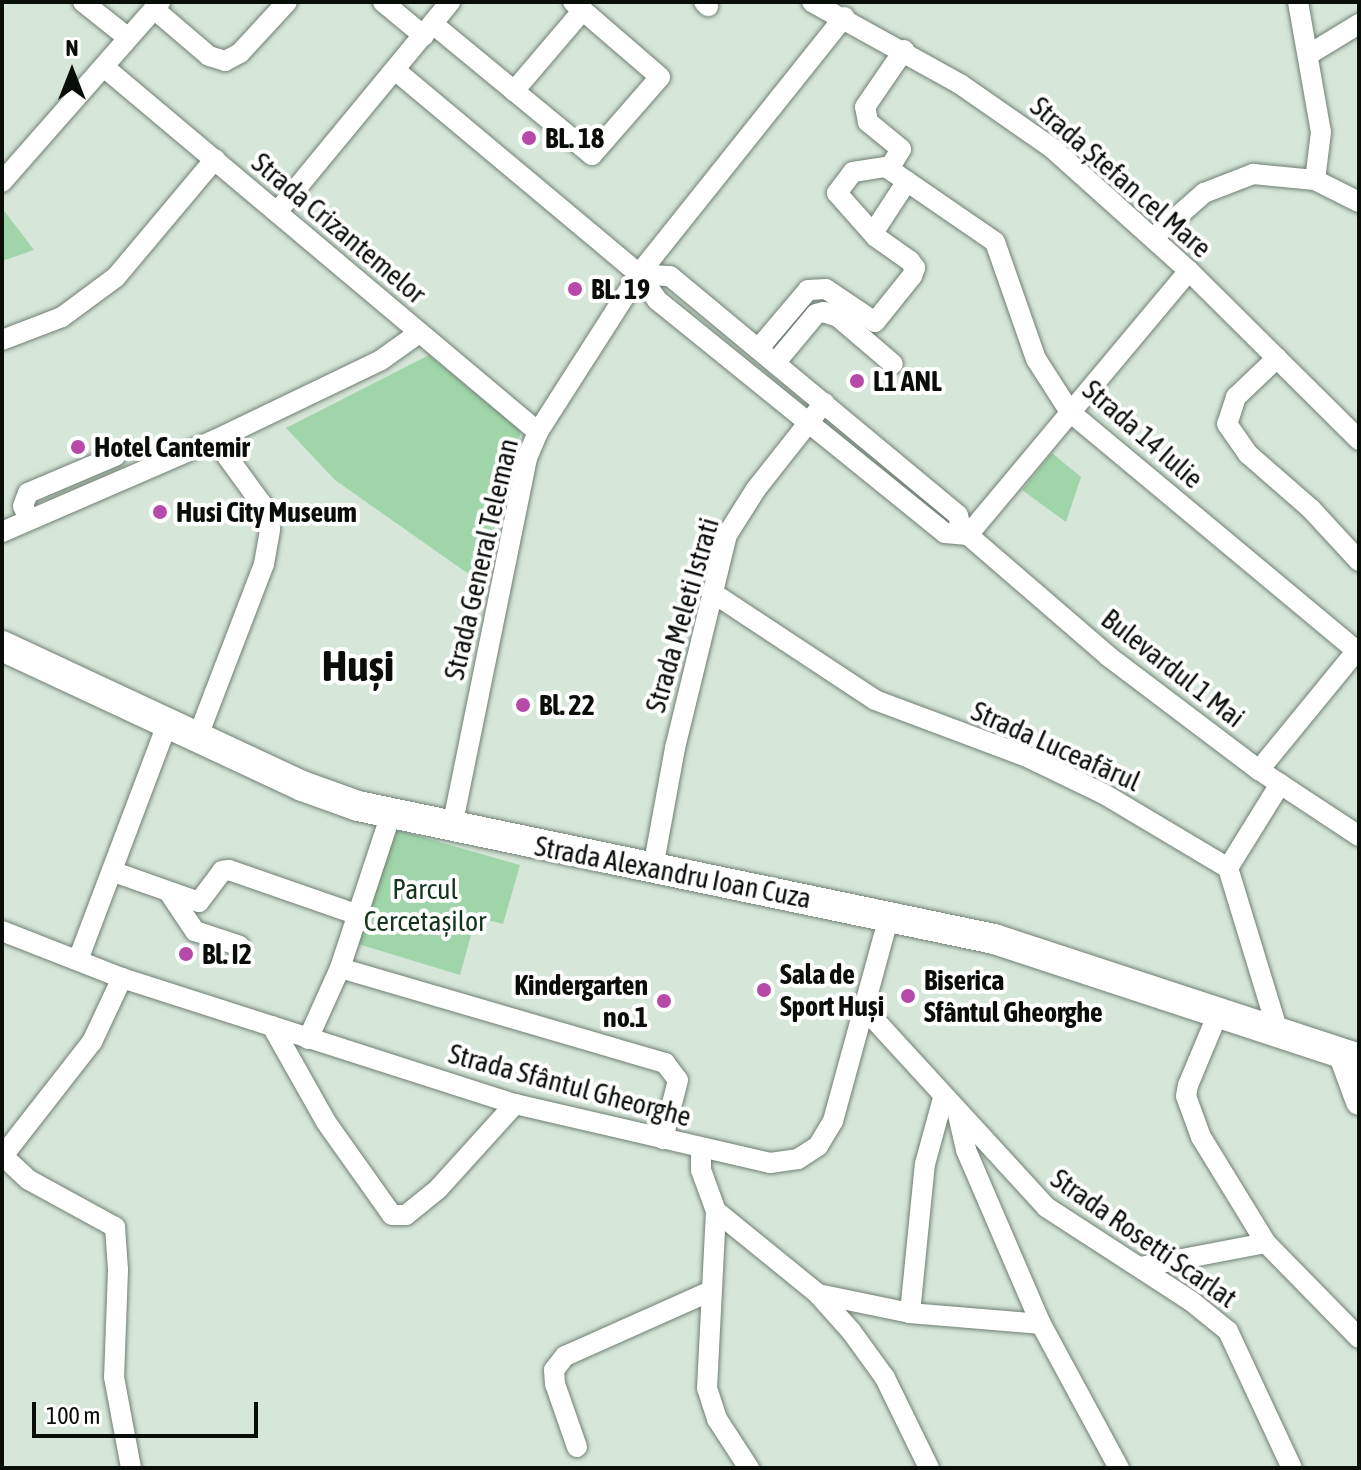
<!DOCTYPE html>
<meta charset="utf-8">
<style>
body{margin:0}
#map{position:relative;width:1361px;height:1470px;overflow:hidden;background:#d6e6d9;font-family:"Asap Condensed",sans-serif}
div>[style]{position:absolute}
[style*='--x']{left:calc(var(--x)*1px);top:calc(var(--y)*1px);width:calc(var(--w)*1px);rotate:calc(var(--a)*1deg)}
.green>*{inset:0;background:#9fd5a9}
.roads{filter:drop-shadow(0 0 2px #707e72) drop-shadow(0 0 2px #707e72)}
.minor>*{height:20px;margin:-10px;padding:0 10px;transform-origin:10px;border-radius:10px;background:#fff}
.major>*{height:26px;margin:-13px;padding:0 13px;transform-origin:13px;border-radius:13px;background:#fff}
.highway>*{height:30px;margin:-15px;padding:0 15px;transform-origin:15px;border-radius:15px;background:#fff}
.dots>*{width:22px;height:22px;translate:-50% -50%;box-sizing:border-box;border:4px solid #fff;border-radius:50%}
span{translate:-50% -50%;white-space:nowrap;text-align:center;line-height:1.15;-webkit-text-stroke:8px #fff;paint-order:stroke}
.poi-label{font-size:28px;color:#090e09;font-weight:700}
.left{translate:0 -50%;text-align:left}
.right{translate:-100% -50%;text-align:right}
.street-label{font-size:28px;color:#090e09}
.park-label{font-size:28px;color:#14351c}
.town-label{font-size:44px;color:#090e09;font-weight:700}
.frame{position:absolute;inset:0;border:4px solid #090e09;pointer-events:none}
.north{position:absolute;left:32px;top:32px;width:80px;height:80px;-webkit-text-stroke:6px #fff;paint-order:stroke;rotate:0deg;font-size:22px;font-weight:700;line-height:32px;text-align:center;color:#090e09}
.north::after{content:'';display:block;margin:auto;width:28px;height:36px;background:#090e09;clip-path:polygon(50% 0,100% 100%,50% 72%,0 100%)}
.scale{position:absolute;left:32px;top:1402px;width:226px;height:36px;box-sizing:border-box;border:4px solid #090e09;border-top:0;padding-left:10px;font-size:24px;line-height:28px;white-space:nowrap;color:#090e09;-webkit-text-stroke:6px #fff;paint-order:stroke}
</style>
<div id="map">
<div class="green">
<i style="clip-path:polygon(2px 208px,34px 250px,2px 261px)"></i>
<i style="clip-path:polygon(429px 355px,521px 431px,480px 582px,335px 480px,286px 428px)"></i>
<i style="clip-path:polygon(1052px 453px,1081px 477px,1066px 522px,1022px 490px)"></i>
<i style="clip-path:polygon(394px 829px,520px 865px,503px 924px,476px 917px,460px 975px,358px 944px)"></i>
</div>
<div class="roads">
<div class="minor">
<i style="--x:83;--y:2;--w:56;--a:38.5"></i>
<i style="--x:383;--y:2;--w:53;--a:39.7"></i>
<i style="--x:704;--y:2;--w:6;--a:45"></i>
<i style="--x:812;--y:2;--w:169;--a:29"></i>
<i style="--x:960;--y:84;--w:112;--a:34.8"></i>
<i style="--x:1052;--y:148;--w:184;--a:41.9"></i>
<i style="--x:1189;--y:271;--w:240;--a:44.8"></i>
<i style="--x:1298;--y:2;--w:132;--a:80"></i>
<i style="--x:1321;--y:132;--w:48;--a:97.1"></i>
<i style="--x:154;--y:9;--w:72;--a:40.5"></i>
<i style="--x:209;--y:56;--w:17;--a:17"></i>
<i style="--x:225;--y:61;--w:17;--a:-28"></i>
<i style="--x:240;--y:53;--w:69;--a:-47.3"></i>
<i style="--x:433;--y:24;--w:206;--a:39.5"></i>
<i style="--x:592;--y:155;--w:103;--a:-48.9"></i>
<i style="--x:660;--y:77;--w:115;--a:-139.2"></i>
<i style="--x:1308;--y:55;--w:60;--a:-31.3"></i>
<i style="--x:104;--y:67;--w:567;--a:40.06"></i>
<i style="--x:395;--y:70;--w:318;--a:39.9"></i>
<i style="--x:639;--y:274;--w:32;--a:55"></i>
<i style="--x:657;--y:300;--w:370;--a:39"></i>
<i style="--x:945;--y:533;--w:23;--a:5"></i>
<i style="--x:968;--y:535;--w:185;--a:40.8"></i>
<i style="--x:1108;--y:656;--w:189;--a:37.1"></i>
<i style="--x:1259;--y:770;--w:120;--a:33.4"></i>
<i style="--x:514;--y:91;--w:106;--a:-49.6"></i>
<i style="--x:889;--y:169;--w:23;--a:-59"></i>
<i style="--x:901;--y:149;--w:43;--a:-140.7"></i>
<i style="--x:868;--y:122;--w:15;--a:-101"></i>
<i style="--x:865;--y:107;--w:69;--a:-55.6"></i>
<i style="--x:2;--y:182;--w:240;--a:-48.7"></i>
<i style="--x:277;--y:212;--w:272;--a:-50.5"></i>
<i style="--x:873;--y:233;--w:62;--a:-56.8"></i>
<i style="--x:1154;--y:237;--w:67;--a:-41.3"></i>
<i style="--x:1204;--y:193;--w:53;--a:-21.2"></i>
<i style="--x:1253;--y:174;--w:62;--a:5.5"></i>
<i style="--x:1315;--y:180;--w:49;--a:26.6"></i>
<i style="--x:639;--y:274;--w:31;--a:4"></i>
<i style="--x:670;--y:276;--w:374;--a:39.7"></i>
<i style="--x:958;--y:515;--w:17;--a:77"></i>
<i style="--x:2;--y:340;--w:64;--a:-21"></i>
<i style="--x:62;--y:317;--w:67;--a:-36.5"></i>
<i style="--x:116;--y:277;--w:154;--a:-50"></i>
<i style="--x:759;--y:348;--w:76;--a:-49.8"></i>
<i style="--x:808;--y:290;--w:18;--a:-3"></i>
<i style="--x:826;--y:289;--w:59;--a:34"></i>
<i style="--x:875;--y:322;--w:59;--a:-51.2"></i>
<i style="--x:912;--y:276;--w:9;--a:-69"></i>
<i style="--x:915;--y:268;--w:9;--a:-126"></i>
<i style="--x:910;--y:261;--w:42;--a:-144.8"></i>
<i style="--x:876;--y:237;--w:59;--a:-131.6"></i>
<i style="--x:837;--y:193;--w:26;--a:-53"></i>
<i style="--x:853;--y:172;--w:33;--a:-9"></i>
<i style="--x:886;--y:167;--w:132;--a:34.5"></i>
<i style="--x:995;--y:242;--w:124;--a:70.7"></i>
<i style="--x:1036;--y:359;--w:63;--a:57.3"></i>
<i style="--x:1070;--y:412;--w:373;--a:39.8"></i>
<i style="--x:1277;--y:358;--w:57;--a:136.4"></i>
<i style="--x:1236;--y:397;--w:28;--a:108"></i>
<i style="--x:1227;--y:424;--w:37;--a:55"></i>
<i style="--x:1248;--y:454;--w:84;--a:41.1"></i>
<i style="--x:1311;--y:509;--w:71;--a:47.3"></i>
<i style="--x:776;--y:362;--w:62;--a:-50.2"></i>
<i style="--x:816;--y:314;--w:8;--a:-14"></i>
<i style="--x:824;--y:312;--w:15;--a:20"></i>
<i style="--x:838;--y:317;--w:72;--a:40.5"></i>
<i style="--x:29;--y:520;--w:15;--a:-113"></i>
<i style="--x:23;--y:506;--w:14;--a:-69"></i>
<i style="--x:28;--y:493;--w:95;--a:-23"></i>
<i style="--x:2;--y:532;--w:232;--a:-23.4"></i>
<i style="--x:215;--y:440;--w:184;--a:-25.7"></i>
<i style="--x:381;--y:360;--w:47;--a:-35.4"></i>
<i style="--x:968;--y:535;--w:344;--a:-50.1"></i>
<i style="--x:713;--y:593;--w:194;--a:33.4"></i>
<i style="--x:875;--y:700;--w:160;--a:20.5"></i>
<i style="--x:1025;--y:756;--w:88;--a:25.7"></i>
<i style="--x:1104;--y:794;--w:144;--a:30.8"></i>
<i style="--x:1228;--y:868;--w:171;--a:73"></i>
<i style="--x:198;--y:736;--w:184;--a:-69"></i>
<i style="--x:264;--y:564;--w:36;--a:-80"></i>
<i style="--x:270;--y:529;--w:28;--a:-109"></i>
<i style="--x:261;--y:503;--w:78;--a:-126.1"></i>
<i style="--x:1259;--y:770;--w:158;--a:-50.7"></i>
<i style="--x:452;--y:827;--w:377;--a:-78.5"></i>
<i style="--x:527;--y:458;--w:28;--a:-67"></i>
<i style="--x:538;--y:432;--w:188;--a:-57.4"></i>
<i style="--x:639;--y:274;--w:329;--a:-51.4"></i>
<i style="--x:653;--y:868;--w:122;--a:-79.6"></i>
<i style="--x:675;--y:748;--w:219;--a:-76.3"></i>
<i style="--x:727;--y:535;--w:54;--a:-57.8"></i>
<i style="--x:756;--y:489;--w:110;--a:-51.7"></i>
<i style="--x:1228;--y:868;--w:99;--a:-58.2"></i>
<i style="--x:114;--y:872;--w:90;--a:19.4"></i>
<i style="--x:199;--y:902;--w:39;--a:-53"></i>
<i style="--x:222;--y:871;--w:7;--a:-8"></i>
<i style="--x:229;--y:870;--w:137;--a:19.2"></i>
<i style="--x:170;--y:894;--w:45;--a:56"></i>
<i style="--x:195;--y:931;--w:47;--a:18.4"></i>
<i style="--x:2;--y:931;--w:129;--a:21.4"></i>
<i style="--x:122;--y:978;--w:413;--a:17.8"></i>
<i style="--x:515;--y:1104;--w:262;--a:13"></i>
<i style="--x:770;--y:1163;--w:28;--a:-8"></i>
<i style="--x:798;--y:1159;--w:24;--a:-33"></i>
<i style="--x:818;--y:1146;--w:29;--a:-59"></i>
<i style="--x:833;--y:1121;--w:213;--a:-74.7"></i>
<i style="--x:78;--y:960;--w:254;--a:-69.3"></i>
<i style="--x:340;--y:968;--w:339;--a:16.3"></i>
<i style="--x:665;--y:1063;--w:21;--a:53"></i>
<i style="--x:678;--y:1080;--w:61;--a:104.3"></i>
<i style="--x:862;--y:1006;--w:273;--a:47.5"></i>
<i style="--x:1046;--y:1207;--w:173;--a:33"></i>
<i style="--x:1191;--y:1301;--w:48;--a:39"></i>
<i style="--x:1228;--y:1331;--w:151;--a:65"></i>
<i style="--x:1219;--y:1011;--w:80;--a:112.7"></i>
<i style="--x:1188;--y:1085;--w:11;--a:100"></i>
<i style="--x:1186;--y:1096;--w:44;--a:69.9"></i>
<i style="--x:1201;--y:1137;--w:124;--a:58.5"></i>
<i style="--x:1266;--y:1243;--w:133;--a:45.6"></i>
<i style="--x:272;--y:1026;--w:110;--a:60.6"></i>
<i style="--x:326;--y:1122;--w:114;--a:54.6"></i>
<i style="--x:392;--y:1215;--w:14;--a:0"></i>
<i style="--x:406;--y:1215;--w:41;--a:-39.1"></i>
<i style="--x:438;--y:1189;--w:115;--a:-47.8"></i>
<i style="--x:308;--y:1039;--w:78;--a:-65.7"></i>
<i style="--x:340;--y:968;--w:162;--a:-71.7"></i>
<i style="--x:958;--y:1115;--w:36;--a:77"></i>
<i style="--x:966;--y:1150;--w:189;--a:66.7"></i>
<i style="--x:1041;--y:1324;--w:164;--a:61.6"></i>
<i style="--x:701;--y:1148;--w:22;--a:90"></i>
<i style="--x:701;--y:1170;--w:44;--a:69.9"></i>
<i style="--x:716;--y:1211;--w:132;--a:39.1"></i>
<i style="--x:818;--y:1294;--w:50;--a:48.3"></i>
<i style="--x:851;--y:1331;--w:58;--a:54.1"></i>
<i style="--x:885;--y:1378;--w:100;--a:63.9"></i>
<i style="--x:3;--y:1156;--w:35;--a:43"></i>
<i style="--x:29;--y:1180;--w:98;--a:28.7"></i>
<i style="--x:115;--y:1227;--w:43;--a:86"></i>
<i style="--x:118;--y:1270;--w:107;--a:92.1"></i>
<i style="--x:114;--y:1377;--w:93;--a:79.4"></i>
<i style="--x:2;--y:1157;--w:146;--a:-52"></i>
<i style="--x:92;--y:1042;--w:71;--a:-64.9"></i>
<i style="--x:716;--y:1211;--w:177;--a:92.9"></i>
<i style="--x:707;--y:1388;--w:33;--a:72"></i>
<i style="--x:717;--y:1419;--w:59;--a:56.9"></i>
<i style="--x:1140;--y:1267;--w:128;--a:-10.8"></i>
<i style="--x:818;--y:1294;--w:94;--a:11.7"></i>
<i style="--x:910;--y:1313;--w:131;--a:4.8"></i>
<i style="--x:910;--y:1313;--w:150;--a:-84.3"></i>
<i style="--x:925;--y:1164;--w:68;--a:-74.7"></i>
<i style="--x:577;--y:1447;--w:67;--a:-109.2"></i>
<i style="--x:555;--y:1384;--w:14;--a:-94"></i>
<i style="--x:554;--y:1370;--w:18;--a:-52"></i>
<i style="--x:565;--y:1356;--w:158;--a:-24"></i>
</div>
<div class="major">
<i style="--x:1341;--y:1053;--w:52;--a:69.8"></i>
</div>
<div class="highway">
<i style="--x:2;--y:646;--w:331;--a:25"></i>
<i style="--x:302;--y:786;--w:59;--a:19.7"></i>
<i style="--x:358;--y:806;--w:650;--a:11.81"></i>
<i style="--x:994;--y:939;--w:384;--a:18.2"></i>
</div>
</div>
<div class="dots">
<i style="left:529px;top:138px;background:#b74aa8"></i>
<i style="left:575px;top:289px;background:#b74aa8"></i>
<i style="left:857px;top:381px;background:#b74aa8"></i>
<i style="left:78px;top:447px;background:#b74aa8"></i>
<i style="left:160px;top:512px;background:#b74aa8"></i>
<i style="left:523px;top:705px;background:#b74aa8"></i>
<i style="left:186px;top:954px;background:#b74aa8"></i>
<i style="left:764px;top:990px;background:#b74aa8"></i>
<i style="left:908px;top:996px;background:#b74aa8"></i>
<i style="left:664px;top:1001px;background:#b74aa8"></i>
</div>
<div class="poi-label">
<span class="left" style="left:545px;top:138px">BL. 18</span>
<span class="left" style="left:591px;top:289px">BL. 19</span>
<span class="left" style="left:873px;top:381px">L1 ANL</span>
<span class="left" style="left:94px;top:447px">Hotel Cantemir</span>
<span class="left" style="left:176px;top:512px">Husi City Museum</span>
<span class="left" style="left:539px;top:705px">Bl. 22</span>
<span class="left" style="left:202px;top:954px">Bl. I2</span>
<span class="left" style="left:780px;top:990px">Sala de<br>Sport Huși</span>
<span class="left" style="left:924px;top:996px">Biserica<br>Sfântul Gheorghe</span>
<span class="right" style="left:648px;top:1001px">Kindergarten<br>no.1</span>
</div>
<div class="street-label">
<span style="left:1121px;top:177px;rotate:41deg">Strada Ștefan cel Mare</span>
<span style="left:339px;top:228px;rotate:40deg">Strada Crizantemelor</span>
<span style="left:1143px;top:434px;rotate:41deg">Strada 14 Iulie</span>
<span style="left:481px;top:559px;rotate:-77deg">Strada General Teleman</span>
<span style="left:682px;top:615px;rotate:-74deg">Strada Meleti Istrati</span>
<span style="left:1173px;top:668px;rotate:38deg">Bulevardul 1 Mai</span>
<span style="left:1056px;top:746px;rotate:24deg">Strada Luceafărul</span>
<span style="left:673px;top:872px;rotate:11deg">Strada Alexandru Ioan Cuza</span>
<span style="left:570px;top:1085px;rotate:15deg">Strada Sfântul Gheorghe</span>
<span style="left:1144px;top:1238px;rotate:35deg">Strada Rosetti Scarlat</span>
</div>
<div class="park-label">
<span style="left:425px;top:905px">Parcul<br>Cercetașilor</span>
</div>
<div class="town-label">
<span style="left:358px;top:665px">Huși</span>
</div>
<div class="frame"></div>
<div class="north">N</div>
<div class="scale">100 m</div>
</div>
